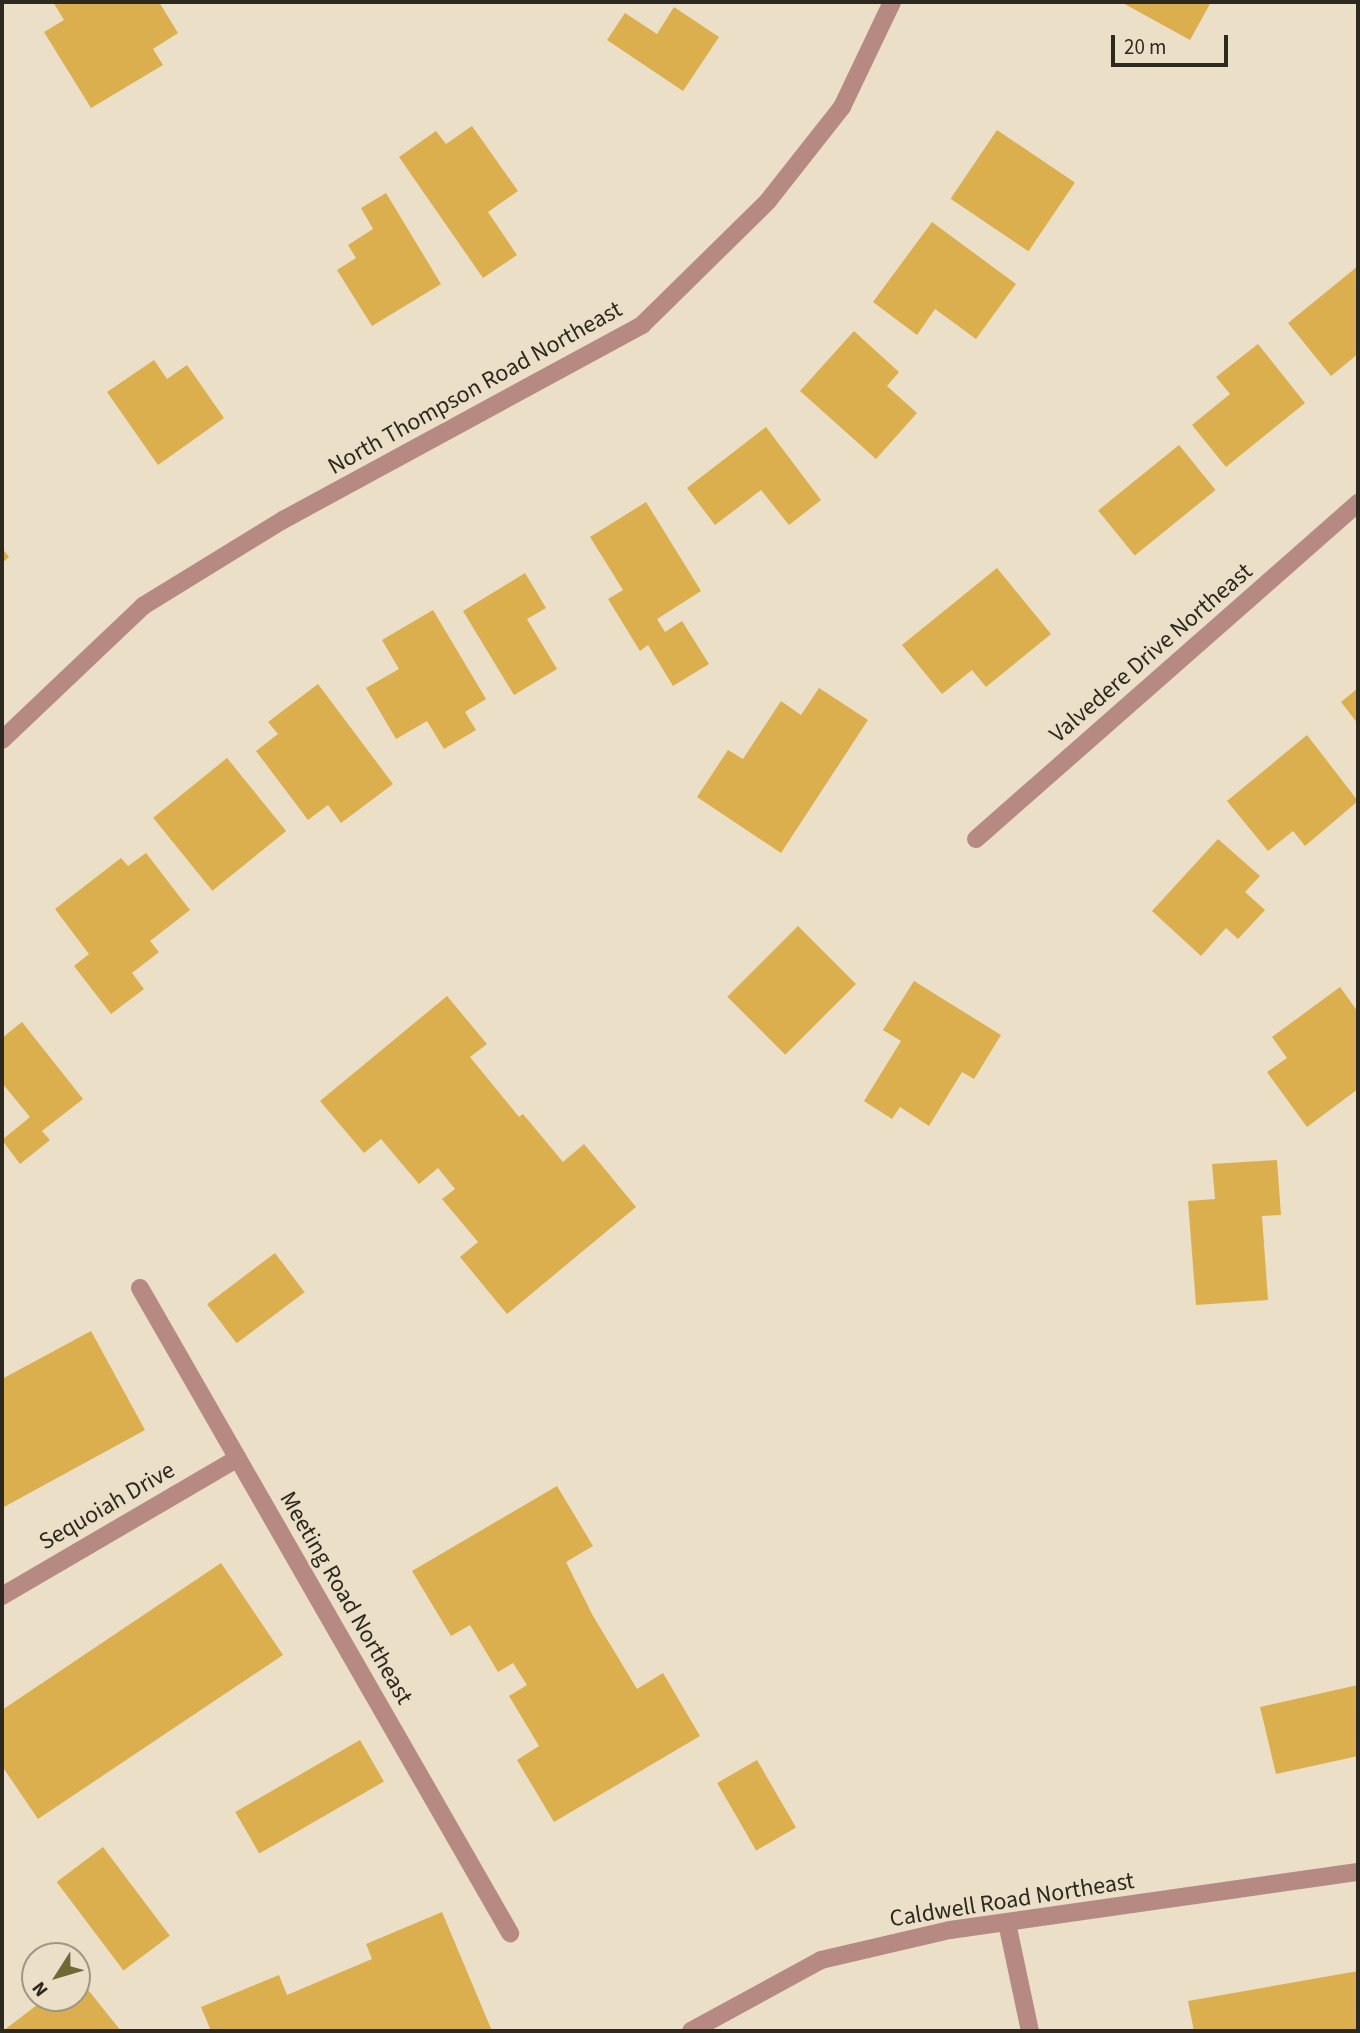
<!DOCTYPE html>
<style>
body{margin:0}
#map{position:relative;width:1360px;height:2033px;overflow:hidden;background:#ebdfc8;font-family:"Source Sans 3",sans-serif}
div>[style]{position:absolute}
[style*='--x']{left:calc(var(--x)*1px);top:calc(var(--y)*1px);width:calc(var(--w)*1px);rotate:calc(var(--a)*1deg)}
.building>*{inset:0;background:#dbaf4e;transform-origin:0 0}
.minor>*{height:18px;margin:-9px;padding:0 9px;transform-origin:9px;border-radius:9px;background:#b68a82}
span{translate:-50% -50%;white-space:nowrap;text-align:center;line-height:1.15;-webkit-text-stroke:6px #ebdfc8;paint-order:stroke}
.street-label{font-size:24px;color:#2d2820}
.frame{position:absolute;inset:0;border:4px solid #2d2820;pointer-events:none}
.north{position:absolute;left:21px;top:1942px;width:70px;height:70px;box-sizing:border-box;background:#ebdfc8;border:2px solid #9f9685;border-radius:50%;rotate:233deg;font-size:19px;font-weight:700;line-height:28px;text-align:center;color:#2d2820}
.north::after{content:'';display:block;margin:auto;width:24px;height:32px;background:#706835;clip-path:polygon(50% 0,100% 100%,50% 72%,0 100%)}
.scale{position:absolute;left:1111px;top:35px;width:117px;height:32px;box-sizing:border-box;border:4px solid #2d2820;border-top:0;padding-left:9px;font-size:21px;line-height:24px;white-space:nowrap;color:#2d2820;-webkit-text-stroke:5px #ebdfc8;paint-order:stroke}
</style>
<div id="map">
<div class="building">
<i style="clip-path:polygon(53px 2px,159px 2px,178px 33px,153px 49px,163px 65px,91px 108px,44px 32px,64px 20px)"></i>
<i style="clip-path:polygon(1121px 2px,1211px 2px,1190px 40px)"></i>
<i style="clip-path:polygon(674px 7px,719px 37px,683px 91px,607px 40px,625px 13px,657px 34px)"></i>
<i style="clip-path:polygon(472px 126px,518px 191px,488px 212px,517px 255px,483px 278px,399px 157px,436px 131px,446px 144px)"></i>
<i style="left:997px;top:130px;width:94px;height:83px;rotate:34deg"></i>
<i style="clip-path:polygon(386px 193px,441px 284px,372px 326px,337px 270px,356px 258px,348px 245px,373px 229px,361px 208px)"></i>
<i style="clip-path:polygon(932px 222px,1016px 284px,976px 339px,935px 309px,917px 335px,873px 302px)"></i>
<i style="clip-path:polygon(1358px 266px,1358px 354px,1331px 376px,1288px 323px)"></i>
<i style="clip-path:polygon(854px 331px,899px 372px,887px 386px,917px 413px,876px 459px,800px 391px)"></i>
<i style="clip-path:polygon(1258px 344px,1305px 403px,1226px 467px,1192px 425px,1230px 394px,1216px 377px)"></i>
<i style="clip-path:polygon(154px 360px,167px 379px,187px 365px,224px 418px,158px 465px,107px 392px)"></i>
<i style="clip-path:polygon(766px 427px,821px 500px,789px 525px,761px 490px,715px 525px,687px 488px)"></i>
<i style="left:1179px;top:445px;width:58px;height:104px;rotate:51deg"></i>
<i style="clip-path:polygon(646px 502px,701px 591px,657px 619px,665px 632px,682px 621px,709px 664px,673px 686px,648px 645px,640px 651px,608px 599px,623px 590px,590px 537px)"></i>
<i style="clip-path:polygon(2px 548px,9px 557px,2px 563px)"></i>
<i style="clip-path:polygon(997px 568px,1051px 634px,986px 687px,972px 670px,942px 694px,902px 645px)"></i>
<i style="clip-path:polygon(525px 573px,546px 608px,527px 619px,557px 669px,514px 695px,463px 611px)"></i>
<i style="clip-path:polygon(433px 610px,486px 699px,465px 712px,476px 730px,444px 749px,427px 721px,396px 739px,366px 688px,399px 669px,382px 640px)"></i>
<i style="clip-path:polygon(318px 684px,393px 784px,341px 823px,328px 805px,308px 820px,256px 751px,278px 734px,268px 722px)"></i>
<i style="clip-path:polygon(819px 688px,868px 720px,781px 853px,697px 797px,728px 750px,743px 759px,781px 701px,801px 715px)"></i>
<i style="clip-path:polygon(1358px 688px,1358px 724px,1341px 702px)"></i>
<i style="clip-path:polygon(1307px 735px,1358px 801px,1305px 846px,1293px 831px,1268px 851px,1227px 801px)"></i>
<i style="left:227px;top:758px;width:94px;height:95px;rotate:51deg"></i>
<i style="clip-path:polygon(1218px 839px,1260px 876px,1245px 892px,1265px 910px,1238px 939px,1226px 928px,1201px 956px,1152px 911px)"></i>
<i style="clip-path:polygon(146px 853px,190px 910px,150px 941px,159px 952px,132px 973px,144px 989px,111px 1014px,74px 966px,89px 954px,55px 909px,121px 858px,128px 866px)"></i>
<i style="left:798px;top:926px;width:82px;height:100px;rotate:45deg"></i>
<i style="clip-path:polygon(914px 981px,1001px 1035px,974px 1079px,962px 1072px,929px 1126px,900px 1107px,892px 1119px,864px 1101px,901px 1041px,883px 1030px)"></i>
<i style="clip-path:polygon(1340px 987px,1358px 1012px,1358px 1089px,1307px 1127px,1267px 1072px,1287px 1058px,1272px 1037px)"></i>
<i style="clip-path:polygon(447px 996px,487px 1044px,470px 1057px,519px 1117px,523px 1114px,563px 1162px,584px 1144px,636px 1207px,507px 1314px,460px 1257px,478px 1242px,442px 1199px,455px 1189px,438px 1168px,419px 1184px,381px 1139px,364px 1153px,320px 1101px)"></i>
<i style="clip-path:polygon(22px 1022px,83px 1099px,42px 1131px,50px 1140px,20px 1164px,2px 1140px,30px 1117px,2px 1083px,2px 1038px)"></i>
<i style="clip-path:polygon(1277px 1160px,1281px 1215px,1262px 1216px,1268px 1300px,1196px 1305px,1188px 1201px,1215px 1199px,1212px 1164px)"></i>
<i style="left:275px;top:1253px;width:49px;height:85px;rotate:53deg"></i>
<i style="clip-path:polygon(91px 1331px,145px 1430px,2px 1508px,2px 1379px)"></i>
<i style="clip-path:polygon(557px 1486px,593px 1546px,566px 1562px,593px 1616px,637px 1689px,663px 1673px,700px 1736px,554px 1822px,517px 1760px,539px 1746px,509px 1696px,527px 1685px,513px 1663px,498px 1672px,470px 1625px,451px 1636px,412px 1571px)"></i>
<i style="clip-path:polygon(221px 1563px,283px 1655px,38px 1819px,2px 1766px,2px 1710px)"></i>
<i style="clip-path:polygon(1358px 1685px,1358px 1756px,1276px 1774px,1260px 1707px)"></i>
<i style="left:360px;top:1740px;width:48px;height:144px;rotate:60deg"></i>
<i style="left:757px;top:1760px;width:78px;height:46px;rotate:60deg"></i>
<i style="left:103px;top:1847px;width:111px;height:58px;rotate:53deg"></i>
<i style="clip-path:polygon(442px 1912px,492px 2031px,211px 2031px,201px 2007px,279px 1975px,287px 1995px,372px 1959px,366px 1944px)"></i>
<i style="clip-path:polygon(1358px 1971px,1358px 2031px,1194px 2031px,1188px 2001px)"></i>
<i style="clip-path:polygon(77px 1976px,121px 2031px,3px 2031px,46px 1998px,77px 1998px)"></i>
</div>
<div class="minor">
<i style="--x:2;--y:740;--w:195;--a:-43.5"></i>
<i style="--x:143;--y:606;--w:164;--a:-31.6"></i>
<i style="--x:283;--y:520;--w:409;--a:-28.5"></i>
<i style="--x:642;--y:325;--w:177;--a:-44.5"></i>
<i style="--x:768;--y:201;--w:120;--a:-51.8"></i>
<i style="--x:842;--y:107;--w:116;--a:-64.5"></i>
<i style="--x:976;--y:839;--w:509;--a:-41.33"></i>
<i style="--x:140;--y:1288;--w:744;--a:60.16"></i>
<i style="--x:2;--y:1596;--w:273;--a:-30.3"></i>
<i style="--x:1007;--y:1923;--w:110;--a:78"></i>
<i style="--x:691;--y:2031;--w:148;--a:-28.6"></i>
<i style="--x:821;--y:1960;--w:132;--a:-13.1"></i>
<i style="--x:950;--y:1930;--w:412;--a:-8.1"></i>
</div>
<div class="street-label">
<span style="left:475px;top:388px;rotate:-29deg">North Thompson Road Northeast</span>
<span style="left:1151px;top:653px;rotate:-41deg">Valvedere Drive Northeast</span>
<span style="left:107px;top:1506px;rotate:-30deg">Sequoiah Drive</span>
<span style="left:346px;top:1598px;rotate:60deg">Meeting Road Northeast</span>
<span style="left:1012px;top:1900px;rotate:-9deg">Caldwell Road Northeast</span>
</div>
<div class="frame"></div>
<div class="north">N</div>
<div class="scale">20 m</div>
</div>
